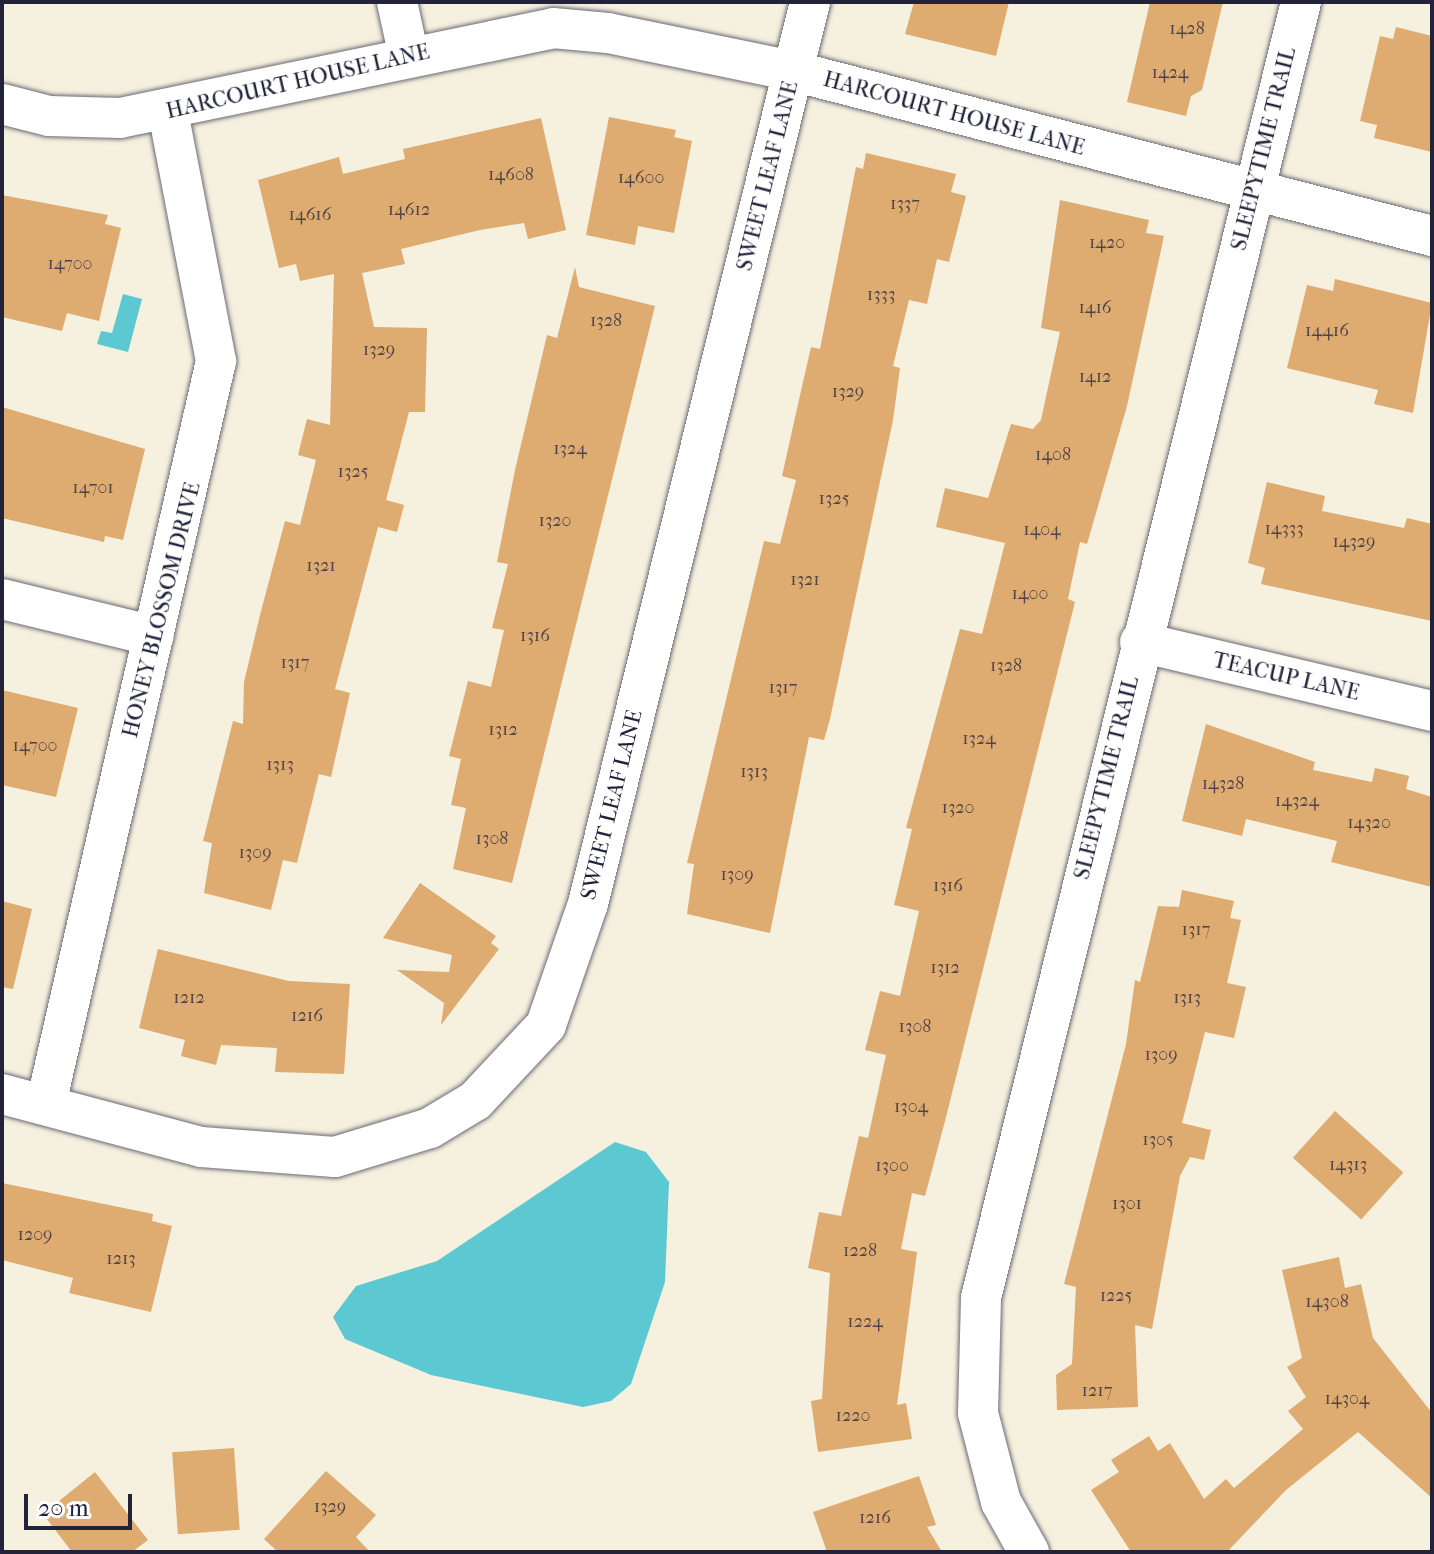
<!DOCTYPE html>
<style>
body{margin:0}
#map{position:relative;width:1434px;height:1554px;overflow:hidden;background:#f6f0df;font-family:"IM FELL French Canon",serif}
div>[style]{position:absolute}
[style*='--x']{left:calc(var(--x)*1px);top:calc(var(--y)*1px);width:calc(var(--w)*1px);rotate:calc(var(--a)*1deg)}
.water>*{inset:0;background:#5cc9d2}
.building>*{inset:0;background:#deab71;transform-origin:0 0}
.roads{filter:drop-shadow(0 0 2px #6c6a74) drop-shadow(0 0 2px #6c6a74)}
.minor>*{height:40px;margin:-20px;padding:0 20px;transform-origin:20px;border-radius:20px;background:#fff}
span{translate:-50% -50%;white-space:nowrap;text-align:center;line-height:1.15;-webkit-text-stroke:6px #fff;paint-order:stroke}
.number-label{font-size:18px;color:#514448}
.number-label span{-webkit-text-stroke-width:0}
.street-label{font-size:22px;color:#22223b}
.frame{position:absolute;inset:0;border:4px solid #22223b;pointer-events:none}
.scale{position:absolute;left:24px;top:1494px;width:108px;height:36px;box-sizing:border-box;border:4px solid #22223b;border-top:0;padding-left:10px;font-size:24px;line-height:28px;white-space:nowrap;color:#22223b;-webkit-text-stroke:6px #fff;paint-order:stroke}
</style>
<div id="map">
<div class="water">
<i style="clip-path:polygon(123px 294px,142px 299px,128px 352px,97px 344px,101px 331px,112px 333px)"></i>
<i style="clip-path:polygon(615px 1142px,646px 1152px,669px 1182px,665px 1282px,631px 1384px,611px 1401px,583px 1407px,431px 1375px,345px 1339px,333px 1317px,356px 1286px,437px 1261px)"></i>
</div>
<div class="building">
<i style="clip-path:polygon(914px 2px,1009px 2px,996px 56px,905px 34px)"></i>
<i style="clip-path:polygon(1150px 2px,1223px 2px,1202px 90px,1191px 96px,1186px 116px,1127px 102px)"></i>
<i style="clip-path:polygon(1396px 27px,1432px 36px,1432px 152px,1374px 138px,1377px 125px,1360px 121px,1380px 36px,1393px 39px)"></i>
<i style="clip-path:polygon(609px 117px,676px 130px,674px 137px,692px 141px,674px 233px,638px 226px,635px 245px,586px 235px)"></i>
<i style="clip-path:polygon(541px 118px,566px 230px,528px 239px,524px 223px,480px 230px,401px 249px,405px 264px,362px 273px,374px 327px,427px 328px,425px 412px,409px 412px,386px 500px,404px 505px,397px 532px,378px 527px,335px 689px,350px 693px,331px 777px,319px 774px,297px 863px,283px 860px,271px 910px,204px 893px,212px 843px,203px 841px,233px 721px,243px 724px,244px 682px,260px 615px,285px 521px,300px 525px,316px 460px,298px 455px,307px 419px,330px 425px,334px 274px,300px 281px,296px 264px,279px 268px,258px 180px,339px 157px,343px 174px,405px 159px,403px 149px)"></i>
<i style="clip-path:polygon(866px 153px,956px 174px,951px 192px,966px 196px,949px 262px,937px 259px,927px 304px,909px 300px,893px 366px,900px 368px,893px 420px,830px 719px,824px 740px,809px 737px,770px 933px,687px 914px,694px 864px,687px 863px,764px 541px,780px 544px,796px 480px,782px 476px,798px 404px,811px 347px,820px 349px,856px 167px,863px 169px)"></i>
<i style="clip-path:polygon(2px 195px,108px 215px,105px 224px,121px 228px,99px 321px,67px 313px,62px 331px,2px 317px)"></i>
<i style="clip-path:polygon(1060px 200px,1149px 220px,1146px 233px,1164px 236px,1127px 406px,1087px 544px,1080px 542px,1068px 599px,1075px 602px,945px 1121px,925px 1196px,912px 1193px,901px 1249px,917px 1252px,897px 1405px,906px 1403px,912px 1439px,818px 1452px,811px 1401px,822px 1399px,830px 1273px,808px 1268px,819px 1212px,841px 1216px,859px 1136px,868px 1138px,886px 1055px,865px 1050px,880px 991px,900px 996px,919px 911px,894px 905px,912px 829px,906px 828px,960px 629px,982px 634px,1005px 543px,936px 527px,945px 488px,988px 498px,1011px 424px,1033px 429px,1041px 420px,1060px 332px,1041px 328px)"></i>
<i style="clip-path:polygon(575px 267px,579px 287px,655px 306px,512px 883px,453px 869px,466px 808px,451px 805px,461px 759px,449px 756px,468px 681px,491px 687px,504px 630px,492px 628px,508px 564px,497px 562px,515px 470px,547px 335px,557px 338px)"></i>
<i style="clip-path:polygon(1335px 279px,1432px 303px,1413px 413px,1374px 404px,1378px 390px,1287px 368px,1307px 285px,1333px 291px)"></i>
<i style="clip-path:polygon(2px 407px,145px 449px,123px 540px,105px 536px,104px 542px,2px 518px)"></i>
<i style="clip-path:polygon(1267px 482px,1325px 496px,1322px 511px,1404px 528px,1407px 518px,1432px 524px,1432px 621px,1261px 584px,1265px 568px,1248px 563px)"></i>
<i style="clip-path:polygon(2px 690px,78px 708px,56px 797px,2px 785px)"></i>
<i style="clip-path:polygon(1206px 724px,1315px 762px,1313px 770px,1372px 782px,1375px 768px,1409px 776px,1406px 789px,1432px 797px,1432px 887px,1331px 862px,1337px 841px,1246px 819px,1242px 836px,1182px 821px)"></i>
<i style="clip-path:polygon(420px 883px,496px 936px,491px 943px,499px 949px,441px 1025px,444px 1003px,397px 970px,449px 972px,452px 955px,383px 938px)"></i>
<i style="clip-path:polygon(1182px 890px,1234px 901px,1230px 918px,1241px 920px,1227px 983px,1246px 987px,1234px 1038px,1205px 1032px,1182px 1123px,1211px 1130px,1204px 1160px,1190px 1157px,1180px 1176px,1152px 1329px,1135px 1325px,1138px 1407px,1057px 1410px,1056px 1375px,1072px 1364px,1076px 1287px,1064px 1284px,1126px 1044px,1135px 980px,1140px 982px,1158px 906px,1179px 907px)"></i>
<i style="clip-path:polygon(2px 901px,32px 909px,13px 989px,2px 987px)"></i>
<i style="clip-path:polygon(158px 949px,289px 981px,350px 984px,344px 1074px,275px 1072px,277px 1048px,221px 1045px,216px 1065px,181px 1056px,185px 1040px,139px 1028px)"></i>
<i style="left:1335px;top:1111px;width:92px;height:63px;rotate:42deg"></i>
<i style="clip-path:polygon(2px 1183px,153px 1214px,152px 1221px,172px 1226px,151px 1312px,69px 1293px,73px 1278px,2px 1260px)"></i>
<i style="clip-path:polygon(1339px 1257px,1345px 1288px,1361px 1284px,1373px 1338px,1432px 1413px,1432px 1498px,1358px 1432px,1286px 1490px,1227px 1552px,1131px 1552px,1091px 1490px,1119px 1472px,1111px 1460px,1149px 1436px,1158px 1451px,1170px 1443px,1204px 1499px,1226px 1479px,1234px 1488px,1303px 1429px,1288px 1411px,1306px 1397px,1287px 1367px,1302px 1358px,1282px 1270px)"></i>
<i style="left:234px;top:1448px;width:82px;height:62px;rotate:86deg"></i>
<i style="clip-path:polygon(326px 1471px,376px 1515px,356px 1537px,370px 1552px,278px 1552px,264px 1539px)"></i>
<i style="clip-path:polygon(95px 1472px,148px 1540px,132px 1552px,72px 1552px,43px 1514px)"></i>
<i style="clip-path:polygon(919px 1476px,936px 1525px,927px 1527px,942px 1552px,827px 1552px,813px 1512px)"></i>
</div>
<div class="roads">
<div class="minor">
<i style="--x:397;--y:2;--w:56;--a:77.7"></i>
<i style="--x:2;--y:104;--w:49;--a:14.3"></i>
<i style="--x:49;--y:116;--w:71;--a:1.6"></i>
<i style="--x:120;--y:118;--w:442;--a:-11.7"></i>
<i style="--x:553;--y:28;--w:55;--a:5.2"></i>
<i style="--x:608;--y:33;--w:189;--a:11.6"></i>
<i style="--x:793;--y:71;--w:660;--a:14.48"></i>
<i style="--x:2;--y:599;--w:156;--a:13.7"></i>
<i style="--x:1140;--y:642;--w:300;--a:13.3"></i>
<i style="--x:2;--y:1094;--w:206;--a:14.9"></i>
<i style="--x:201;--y:1147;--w:134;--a:4.3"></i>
<i style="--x:335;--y:1157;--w:99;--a:-17"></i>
<i style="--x:430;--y:1128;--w:52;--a:-31"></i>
<i style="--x:475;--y:1101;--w:104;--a:-46.9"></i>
<i style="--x:546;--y:1025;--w:128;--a:-70.9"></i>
<i style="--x:588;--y:904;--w:929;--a:-76.17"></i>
<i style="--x:46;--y:1104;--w:762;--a:-77.11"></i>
<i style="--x:216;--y:361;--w:254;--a:-100.9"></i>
<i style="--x:1029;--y:1552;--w:57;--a:-119.2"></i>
<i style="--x:1001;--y:1502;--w:92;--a:-104.5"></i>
<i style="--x:978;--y:1413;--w:115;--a:-88.5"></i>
<i style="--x:981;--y:1298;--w:1335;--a:-76.13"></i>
</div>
</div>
<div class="number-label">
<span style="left:1187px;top:29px">1428</span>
<span style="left:1170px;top:73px">1424</span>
<span style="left:511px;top:175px">14608</span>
<span style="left:641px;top:178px">14600</span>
<span style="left:905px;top:204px">1337</span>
<span style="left:409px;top:210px">14612</span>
<span style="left:310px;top:215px">14616</span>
<span style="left:1107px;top:243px">1420</span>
<span style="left:70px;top:264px">14700</span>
<span style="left:881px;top:295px">1333</span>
<span style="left:1095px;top:308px">1416</span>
<span style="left:606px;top:321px">1328</span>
<span style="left:1327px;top:331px">14416</span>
<span style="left:379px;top:350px">1329</span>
<span style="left:1095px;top:377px">1412</span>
<span style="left:848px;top:392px">1329</span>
<span style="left:570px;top:449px">1324</span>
<span style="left:1053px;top:455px">1408</span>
<span style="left:353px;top:472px">1325</span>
<span style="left:93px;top:488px">14701</span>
<span style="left:834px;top:499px">1325</span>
<span style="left:555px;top:521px">1320</span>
<span style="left:1284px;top:529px">14333</span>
<span style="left:1042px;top:530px">1404</span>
<span style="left:1354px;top:542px">14329</span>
<span style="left:321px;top:566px">1321</span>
<span style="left:805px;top:580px">1321</span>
<span style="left:1030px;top:594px">1400</span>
<span style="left:535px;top:636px">1316</span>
<span style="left:295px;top:663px">1317</span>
<span style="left:1006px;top:666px">1328</span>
<span style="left:783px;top:688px">1317</span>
<span style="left:503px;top:730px">1312</span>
<span style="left:979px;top:739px">1324</span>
<span style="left:35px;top:746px">14700</span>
<span style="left:280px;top:765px">1313</span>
<span style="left:754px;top:772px">1313</span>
<span style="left:1223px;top:784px">14328</span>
<span style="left:1297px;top:801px">14324</span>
<span style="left:958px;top:808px">1320</span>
<span style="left:1369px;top:823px">14320</span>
<span style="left:492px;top:839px">1308</span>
<span style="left:255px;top:853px">1309</span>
<span style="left:737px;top:875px">1309</span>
<span style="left:948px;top:886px">1316</span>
<span style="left:1196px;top:930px">1317</span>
<span style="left:945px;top:968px">1312</span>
<span style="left:189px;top:998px">1212</span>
<span style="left:1187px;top:998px">1313</span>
<span style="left:307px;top:1016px">1216</span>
<span style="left:915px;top:1027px">1308</span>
<span style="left:1161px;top:1055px">1309</span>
<span style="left:911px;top:1107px">1304</span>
<span style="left:1158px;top:1140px">1305</span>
<span style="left:1348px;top:1165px">14313</span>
<span style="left:892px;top:1166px">1300</span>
<span style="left:1127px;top:1204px">1301</span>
<span style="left:35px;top:1235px">1209</span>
<span style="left:860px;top:1251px">1228</span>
<span style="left:121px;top:1259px">1213</span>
<span style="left:1116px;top:1296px">1225</span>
<span style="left:1327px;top:1302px">14308</span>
<span style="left:865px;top:1322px">1224</span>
<span style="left:1097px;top:1391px">1217</span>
<span style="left:1347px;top:1399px">14304</span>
<span style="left:853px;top:1416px">1220</span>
<span style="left:330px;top:1507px">1329</span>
<span style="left:875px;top:1518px">1216</span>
</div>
<div class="street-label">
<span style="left:298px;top:82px;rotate:-13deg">HARCOURT HOUSE LANE</span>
<span style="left:954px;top:114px;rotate:15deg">HARCOURT HOUSE LANE</span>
<span style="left:1264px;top:149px;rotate:-76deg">SLEEPYTIME TRAIL</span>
<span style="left:768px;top:176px;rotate:-76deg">SWEET LEAF LANE</span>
<span style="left:162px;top:610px;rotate:-76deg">HONEY BLOSSOM DRIVE</span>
<span style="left:1286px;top:677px;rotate:13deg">TEACUP LANE</span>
<span style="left:1107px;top:778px;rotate:-76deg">SLEEPYTIME TRAIL</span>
<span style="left:612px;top:805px;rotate:-76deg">SWEET LEAF LANE</span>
</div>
<div class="frame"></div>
<div class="scale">20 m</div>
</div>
